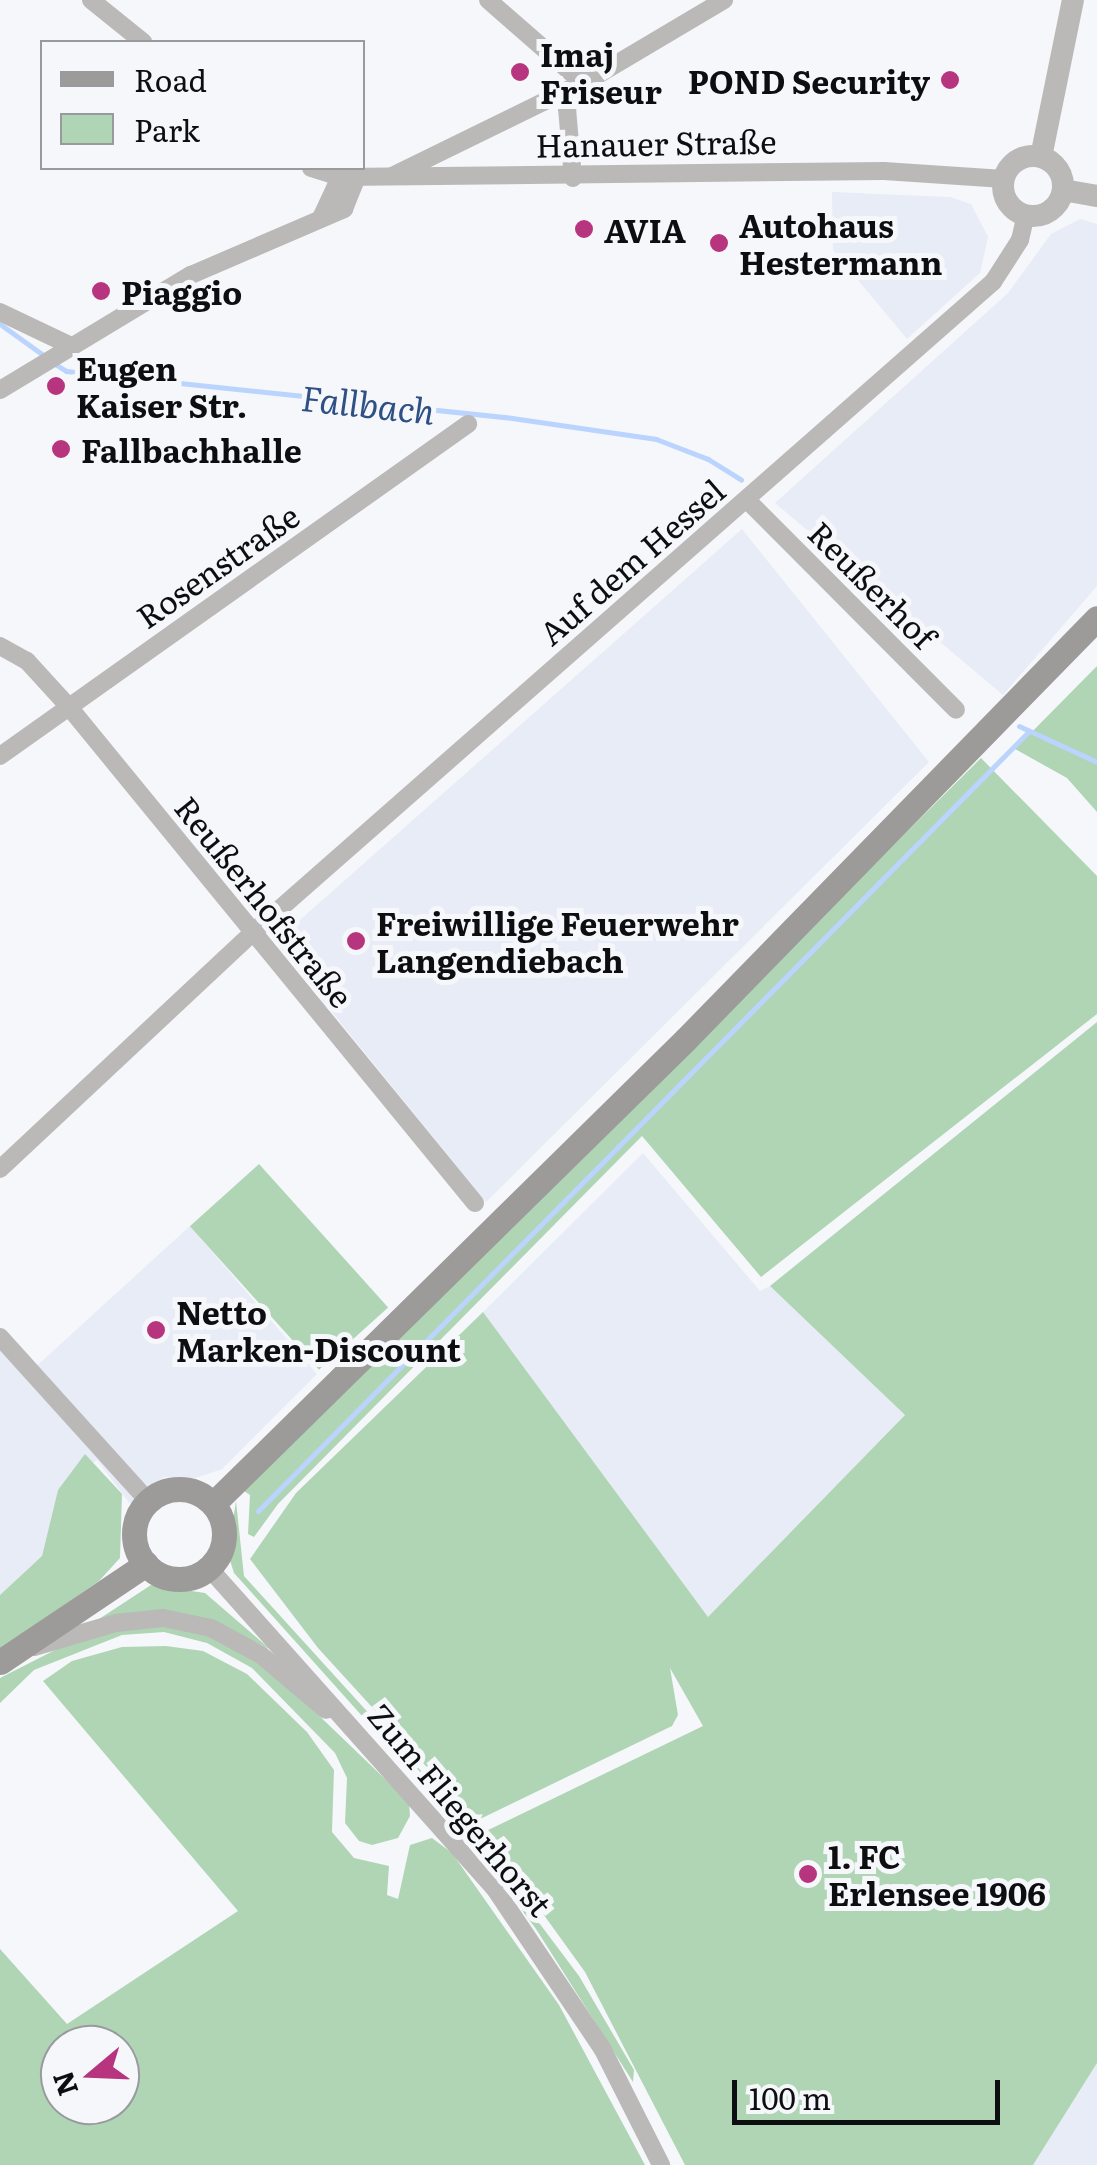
<!DOCTYPE html>
<meta charset="utf-8">
<style>
body{margin:0}
#map{position:relative;width:1097px;height:2165px;overflow:hidden;background:#f6f7fb;font-family:Literata,serif}
div>[style]{position:absolute}
[style*='--x']{left:calc(var(--x)*1px);top:calc(var(--y)*1px);width:calc(var(--w)*1px);rotate:calc(var(--a)*1deg)}
.built>*{inset:0;background:#e7ecf6}
.green>*{inset:0;background:#afd5b5;transform-origin:0 0}
.stream>*{height:5px;margin:-2.5px;padding:0 2.5px;transform-origin:2.5px;border-radius:2.5px;background:#bad4fe}
.minor>*{height:18px;margin:-9px;padding:0 9px;transform-origin:9px;border-radius:9px;background:#bab9b8}
.tertiary>*{height:22px;margin:-11px;padding:0 11px;transform-origin:11px;border-radius:11px;background:#bab9b8}
.tertiary>.ring{margin:-11px;padding:0;box-sizing:content-box;background:none;border:22px solid #bab9b8;border-radius:50%}
.secondary>*{height:25px;margin:-12.5px;padding:0 12.5px;transform-origin:12.5px;border-radius:12.5px;background:#9c9b99}
.secondary>.ring{margin:-12.5px;padding:0;box-sizing:content-box;background:none;border:25px solid #9c9b99;border-radius:50%}
.dots>*{width:28px;height:28px;translate:-50% -50%;box-sizing:border-box;border:5px solid #f6f7fb;border-radius:50%}
span{translate:-50% -50%;white-space:nowrap;text-align:center;line-height:1.15;-webkit-text-stroke:10px #f6f7fb;paint-order:stroke}
.poi-label{font-size:32px;color:#0d0e0f;font-weight:700}
.left{translate:0 -50%;text-align:left}
.right{translate:-100% -50%;text-align:right}
.street-label{font-size:32px;color:#0d0e0f}
.water-label{font-size:35px;color:#2f5084;font-style:italic}
.legend{position:absolute;left:40px;top:40px;width:325px;height:130px;box-sizing:border-box;background:#f6f7fb;border:2px solid #999a9d;margin:0;padding:12px 18px;list-style:none;font-size:30px;color:#0d0e0f}
.legend li{display:flex;align-items:center;gap:20px;height:50px}
.legend b{width:50px;border:2px solid #999a9d}
.north{position:absolute;left:40px;top:2025px;width:100px;height:100px;box-sizing:border-box;background:#f6f7fb;border:2px solid #999a9d;border-radius:50%;rotate:251deg;font-size:28px;font-weight:700;line-height:40px;text-align:center;color:#0d0e0f}
.north::after{content:'';display:block;margin:auto;width:35px;height:45px;background:#b7357f;clip-path:polygon(50% 0,100% 100%,50% 72%,0 100%)}
.scale{position:absolute;left:732px;top:2080px;width:268px;height:45px;box-sizing:border-box;border:5px solid #0d0e0f;border-top:0;padding-left:12px;font-size:30px;line-height:35px;white-space:nowrap;color:#0d0e0f;-webkit-text-stroke:8px #f6f7fb;paint-order:stroke}
</style>
<div id="map">
<div class="built">
<i style="clip-path:polygon(832px 192px,950px 197px,971px 204px,988px 237px,980px 273px,907px 339px,833px 250px)"></i>
<i style="clip-path:polygon(1080px 219px,1097px 224px,1097px 586px,1003px 695px,775px 503px,1008px 293px,1051px 234px)"></i>
<i style="clip-path:polygon(742px 529px,929px 762px,486px 1202px,275px 942px)"></i>
<i style="clip-path:polygon(643px 1153px,760px 1291px,770px 1286px,905px 1415px,708px 1617px,483px 1312px)"></i>
<i style="clip-path:polygon(190px 1226px,317px 1374px,222px 1469px,196px 1478px,164px 1477px,130px 1504px,97px 1460px,58px 1490px,42px 1556px,0 1595px,0 1342px,30px 1372px)"></i>
<i style="clip-path:polygon(1097px 2063px,1097px 2165px,1033px 2165px)"></i>
</div>
<div class="green">
<i style="clip-path:polygon(1097px 666px,1097px 812px,1067px 778px,1015px 749px)"></i>
<i style="clip-path:polygon(981px 758px,1097px 876px,1097px 1014px,761px 1277px,642px 1136px,278px 1504px,254px 1537px,248px 1534px,250px 1495px,244px 1491px)"></i>
<i style="clip-path:polygon(1097px 1022px,1097px 2063px,1033px 2165px,685px 2165px,585px 1972px,484px 1832px,703px 1726px,670px 1668px,678px 1715px,672px 1726px,476px 1821px,318px 1648px,250px 1559px,296px 1493px,483px 1312px,708px 1617px,905px 1415px,770px 1286px)"></i>
<i style="left:259px;top:1164px;width:193px;height:93px;rotate:48deg"></i>
<i style="clip-path:polygon(85px 1454px,122px 1494px,120px 1558px,99px 1581px,0 1649px,0 1595px,42px 1556px,58px 1490px)"></i>
<i style="clip-path:polygon(236px 1501px,244px 1576px,463px 1817px,465px 1831px,234px 1573px,228px 1554px)"></i>
<i style="clip-path:polygon(151px 1585px,205px 1593px,270px 1649px,215px 1623px,93px 1623px)"></i>
<i style="clip-path:polygon(163px 1623px,209px 1631px,258px 1657px,409px 1802px,410px 1816px,398px 1838px,372px 1845px,359px 1841px,345px 1823px,347px 1778px,335px 1753px,252px 1668px,207px 1643px,164px 1632px,122px 1635px,34px 1670px,0 1703px,0 1678px,65px 1645px,116px 1627px)"></i>
<i style="clip-path:polygon(evenodd,166px 1646px,203px 1651px,247px 1674px,307px 1732px,334px 1770px,332px 1832px,354px 1858px,389px 1866px,387px 1895px,398px 1899px,410px 1845px,432px 1838px,452px 1853px,559px 2005px,645px 2165px,0 2165px,0 1949px,67px 2024px,238px 1911px,43px 1681px,72px 1661px,122px 1647px,166px 1646px,120px 2045px,120px 2105px,60px 2105px,60px 2045px,120px 2045px)"></i>
<i style="clip-path:polygon(476px 1839px,579px 1976px,634px 2070px,633px 2082px,536px 1929px,474px 1846px)"></i>
</div>
<div class="stream">
<i style="--x:0;--y:324;--w:57;--a:35.7"></i>
<i style="--x:55;--y:364;--w:13;--a:32"></i>
<i style="--x:66;--y:371;--w:448;--a:6"></i>
<i style="--x:512;--y:418;--w:146;--a:8.3"></i>
<i style="--x:656;--y:439;--w:56;--a:21"></i>
<i style="--x:708;--y:459;--w:39;--a:32"></i>
<i style="--x:1019;--y:726;--w:86;--a:24.8"></i>
<i style="--x:258;--y:1511;--w:1094;--a:-45.33"></i>
</div>
<div class="minor">
<i style="--x:91;--y:0;--w:67;--a:38.9"></i>
<i style="--x:488;--y:0;--w:123;--a:41.1"></i>
<i style="--x:311;--y:168;--w:30;--a:17"></i>
<i style="--x:340;--y:177;--w:544;--a:-0.63"></i>
<i style="--x:884;--y:171;--w:120;--a:3.8"></i>
<i style="--x:392;--y:176;--w:227;--a:-26.1"></i>
<i style="--x:596;--y:76;--w:149;--a:-30.7"></i>
<i style="--x:573;--y:178;--w:70;--a:-94.9"></i>
<i style="--x:567;--y:108;--w:30;--a:-63"></i>
<i style="--x:321;--y:218;--w:45;--a:-65.1"></i>
<i style="--x:0;--y:312;--w:74;--a:25.5"></i>
<i style="--x:0;--y:390;--w:223;--a:-31.1"></i>
<i style="--x:191;--y:275;--w:167;--a:-23.3"></i>
<i style="--x:344;--y:209;--w:35;--a:-68"></i>
<i style="--x:747;--y:500;--w:296;--a:45.1"></i>
<i style="--x:0;--y:646;--w:31;--a:29"></i>
<i style="--x:27;--y:661;--w:62;--a:47.6"></i>
<i style="--x:69;--y:707;--w:641;--a:50.7"></i>
<i style="--x:0;--y:756;--w:574;--a:-35.35"></i>
<i style="--x:0;--y:1169;--w:344;--a:-43.1"></i>
<i style="--x:251;--y:934;--w:988;--a:-41.31"></i>
<i style="--x:993;--y:282;--w:50;--a:-57.3"></i>
<i style="--x:1020;--y:240;--w:26;--a:-77"></i>
<i style="--x:0;--y:1337;--w:221;--a:47.9"></i>
<i style="--x:209;--y:1568;--w:430;--a:48.3"></i>
<i style="--x:495;--y:1889;--w:192;--a:56.1"></i>
<i style="--x:602;--y:2048;--w:131;--a:63.2"></i>
<i style="--x:34;--y:1647;--w:85;--a:-16.3"></i>
<i style="--x:116;--y:1623;--w:47;--a:-6.1"></i>
<i style="--x:163;--y:1618;--w:49;--a:11.8"></i>
<i style="--x:211;--y:1628;--w:57;--a:28.4"></i>
<i style="--x:261;--y:1655;--w:85;--a:40.2"></i>
</div>
<div class="tertiary">
<i class="ring" style="left:1003px;top:156px;width:38px;height:38px"></i>
<i style="--x:1041;--y:157;--w:160;--a:-78.5"></i>
<i style="--x:1063;--y:190;--w:35;--a:10"></i>
</div>
<div class="secondary">
<i class="ring" style="left:134px;top:1489px;width:65px;height:65px"></i>
<i style="--x:213;--y:1504;--w:663;--a:-44.51"></i>
<i style="--x:686;--y:1039;--w:588;--a:-45.69"></i>
<i style="--x:0;--y:1662;--w:176;--a:-33.9"></i>
</div>
<div class="dots">
<i style="left:520px;top:72px;background:#b7357f"></i>
<i style="left:950px;top:80px;background:#b7357f"></i>
<i style="left:584px;top:229px;background:#b7357f"></i>
<i style="left:719px;top:243px;background:#b7357f"></i>
<i style="left:101px;top:291px;background:#b7357f"></i>
<i style="left:56px;top:386px;background:#b7357f"></i>
<i style="left:61px;top:449px;background:#b7357f"></i>
<i style="left:356px;top:941px;background:#b7357f"></i>
<i style="left:156px;top:1330px;background:#b7357f"></i>
<i style="left:808px;top:1874px;background:#b7357f"></i>
</div>
<div class="poi-label">
<span class="left" style="left:540px;top:72px">Imaj<br>Friseur</span>
<span class="right" style="left:930px;top:80px">POND Security</span>
<span class="left" style="left:739px;top:243px">Autohaus<br>Hestermann</span>
<span class="left" style="left:604px;top:229px">AVIA</span>
<span class="left" style="left:121px;top:291px">Piaggio</span>
<span class="left" style="left:76px;top:386px">Eugen<br>Kaiser Str.</span>
<span class="left" style="left:81px;top:449px">Fallbachhalle</span>
<span class="left" style="left:376px;top:941px">Freiwillige Feuerwehr<br>Langendiebach</span>
<span class="left" style="left:176px;top:1330px">Netto<br>Marken-Discount</span>
<span class="left" style="left:828px;top:1874px">1. FC<br>Erlensee 1906</span>
</div>
<div class="street-label">
<span style="left:656px;top:142px;rotate:-1deg">Hanauer Straße</span>
<span style="left:631px;top:561px;rotate:-41deg">Auf dem Hessel</span>
<span style="left:217px;top:565px;rotate:-35deg">Rosenstraße</span>
<span style="left:873px;top:584px;rotate:45deg">Reußerhof</span>
<span style="left:265px;top:901px;rotate:51deg">Reußerhofstraße</span>
<span style="left:461px;top:1809px;rotate:50deg">Zum Fliegerhorst</span>
</div>
<div class="water-label">
<span style="left:368px;top:403px;rotate:6deg">Fallbach</span>
</div>
<ul class="legend">
<li><b style="height:12px;background:#9c9b99"></b>Road</li>
<li><b style="height:28px;background:#afd5b5"></b>Park</li>
</ul>
<div class="north">N</div>
<div class="scale">100 m</div>
</div>
